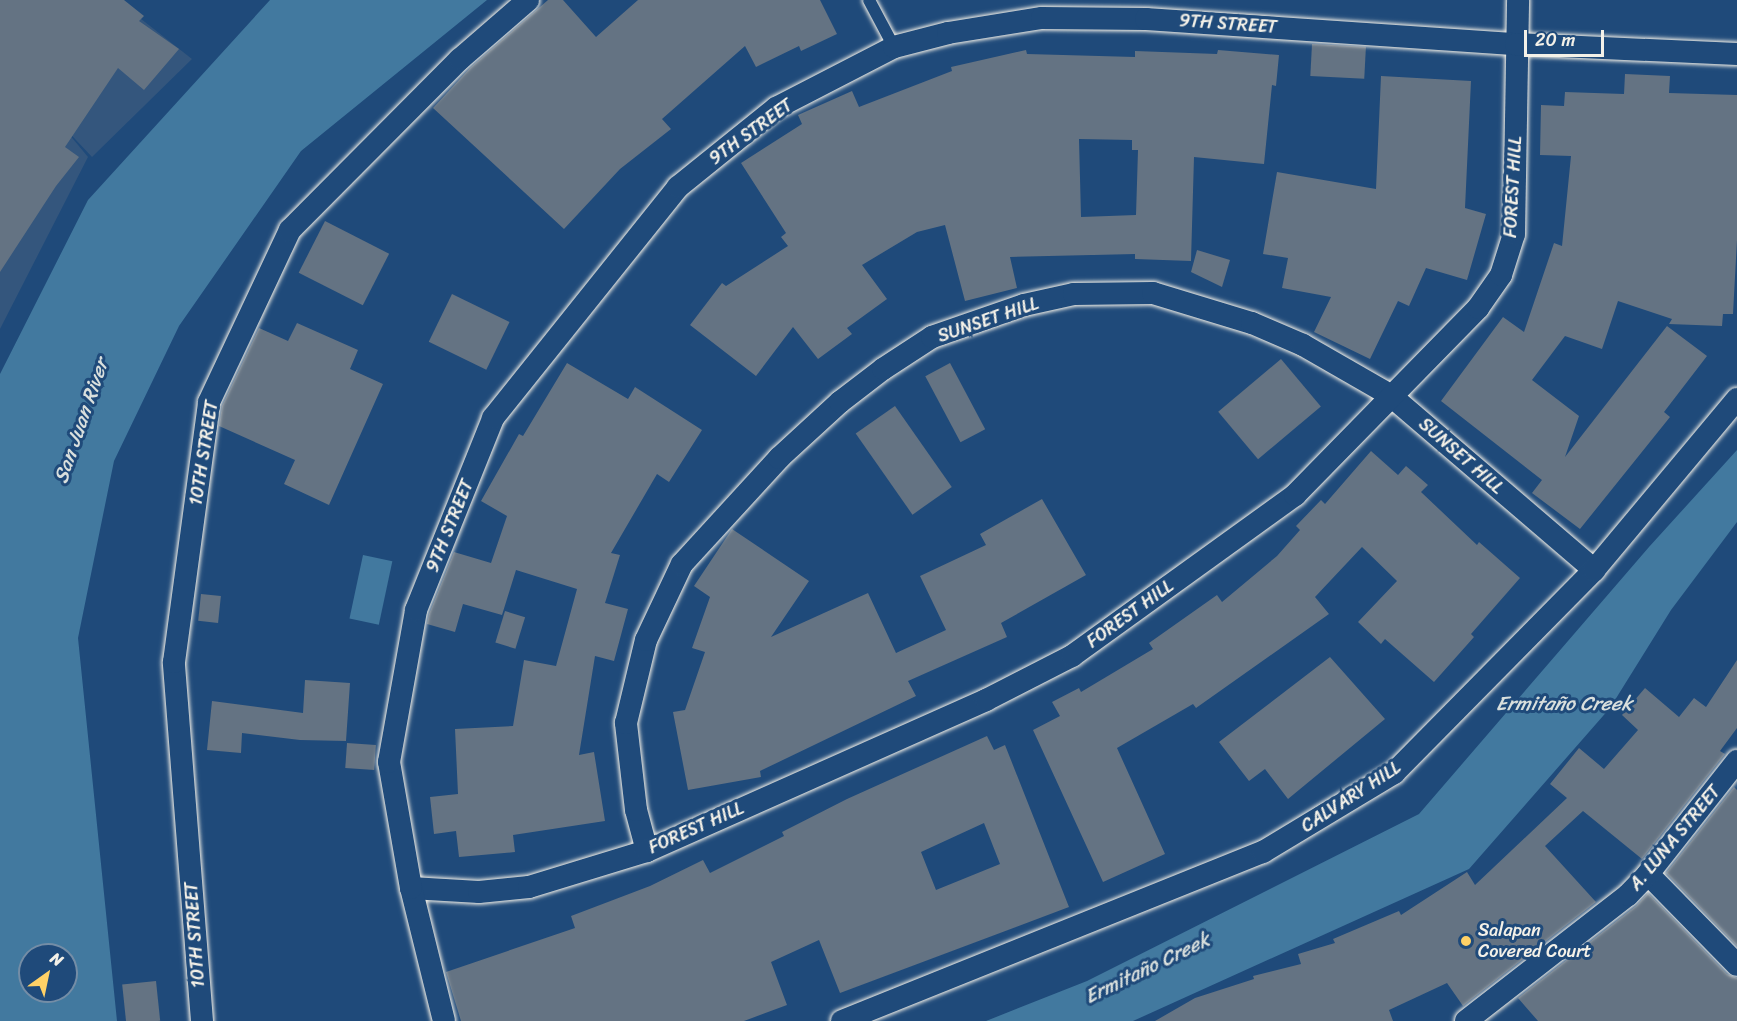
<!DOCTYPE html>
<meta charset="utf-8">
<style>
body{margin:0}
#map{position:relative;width:1737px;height:1021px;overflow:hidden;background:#1f4a7a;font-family:Sriracha,sans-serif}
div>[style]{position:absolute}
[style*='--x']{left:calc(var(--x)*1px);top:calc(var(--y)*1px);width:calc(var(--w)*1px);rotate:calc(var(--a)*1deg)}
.built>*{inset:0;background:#34567d}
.water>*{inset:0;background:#42799f;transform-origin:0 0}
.building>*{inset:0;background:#647383;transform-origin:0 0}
.roads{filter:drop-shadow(0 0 2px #f4f1e8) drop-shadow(0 0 2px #f4f1e8)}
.service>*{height:12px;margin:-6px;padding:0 6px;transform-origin:6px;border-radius:6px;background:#1f4a7a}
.minor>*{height:22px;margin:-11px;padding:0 11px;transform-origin:11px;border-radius:11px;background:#1f4a7a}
.dots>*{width:16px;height:16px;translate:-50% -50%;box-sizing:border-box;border:3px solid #1f4a7a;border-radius:50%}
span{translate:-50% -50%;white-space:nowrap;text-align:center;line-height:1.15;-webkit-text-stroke:6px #1f4a7a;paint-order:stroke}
.street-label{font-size:18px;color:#f4f1e8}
.poi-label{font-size:18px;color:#f4f1e8}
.left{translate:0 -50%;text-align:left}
.water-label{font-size:20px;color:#d9dfdd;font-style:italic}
.north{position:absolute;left:18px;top:943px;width:60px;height:60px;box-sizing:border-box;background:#1f4a7a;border:2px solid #748da6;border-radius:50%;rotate:33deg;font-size:16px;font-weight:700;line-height:24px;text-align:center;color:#f4f1e8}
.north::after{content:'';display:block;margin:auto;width:21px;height:27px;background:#ffd166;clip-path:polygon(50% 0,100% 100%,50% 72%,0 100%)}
.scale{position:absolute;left:1524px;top:30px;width:80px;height:27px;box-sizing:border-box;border:3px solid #f4f1e8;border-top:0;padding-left:8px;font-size:18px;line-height:21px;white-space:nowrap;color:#f4f1e8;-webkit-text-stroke:4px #1f4a7a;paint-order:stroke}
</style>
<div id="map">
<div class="built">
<i style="clip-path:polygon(117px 0,192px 59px,92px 157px,59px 122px,88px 157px,0 329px,0 159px)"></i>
</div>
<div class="water">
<i style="clip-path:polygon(evenodd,270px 0,487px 0,301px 151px,179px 326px,114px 461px,78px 638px,117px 1021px,0 1021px,0 374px,88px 200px,270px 0,30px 955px,66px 955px,66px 991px,30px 991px,30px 955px)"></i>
<i style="clip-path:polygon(1737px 450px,1737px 522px,1671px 610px,1610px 708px,1469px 869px,1133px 1021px,986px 1021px,1087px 981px,1419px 814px,1649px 547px)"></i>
<i style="left:363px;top:555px;width:30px;height:65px;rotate:12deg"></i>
</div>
<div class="building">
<i style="clip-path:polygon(0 0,124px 0,144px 16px,139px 21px,179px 49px,144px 90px,118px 68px,65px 147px,79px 157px,56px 186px,0 272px)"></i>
<i style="clip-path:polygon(548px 0,563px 0,596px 37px,638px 0,820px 0,837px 34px,801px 51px,799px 46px,756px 67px,745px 46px,662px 119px,671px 129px,620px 169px,564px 229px,433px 108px,471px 67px)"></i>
<i style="left:1312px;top:44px;width:54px;height:32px;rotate:3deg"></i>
<i style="clip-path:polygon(evenodd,1026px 50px,1027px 54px,1135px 57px,1135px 51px,1217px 54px,1218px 50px,1279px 55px,1276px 86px,1272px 85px,1264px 164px,1194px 157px,1191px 261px,1135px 259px,1135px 254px,1010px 257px,1017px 288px,965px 301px,945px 225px,917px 232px,862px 265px,887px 299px,847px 328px,852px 334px,818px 359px,793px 327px,756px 376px,690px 325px,722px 283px,726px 286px,788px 246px,781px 237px,786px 233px,741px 163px,802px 124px,798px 115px,852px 91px,859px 107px,952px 71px,951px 67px,1026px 50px,1079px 139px,1132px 140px,1132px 150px,1138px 150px,1136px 215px,1081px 217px,1079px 139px)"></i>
<i style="clip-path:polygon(1625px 74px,1670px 76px,1669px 93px,1737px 95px,1737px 240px,1733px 314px,1723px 314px,1722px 326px,1669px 324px,1672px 319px,1618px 301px,1602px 349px,1565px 336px,1532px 380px,1579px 416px,1565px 457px,1667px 326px,1707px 356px,1664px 412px,1670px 417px,1580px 529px,1532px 493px,1542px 480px,1441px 401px,1503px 317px,1524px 332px,1554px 243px,1562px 246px,1571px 156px,1540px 155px,1541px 105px,1564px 106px,1565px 92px,1624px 94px)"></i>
<i style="clip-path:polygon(1381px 76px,1471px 81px,1465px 208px,1486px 214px,1467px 280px,1426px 268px,1409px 306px,1398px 301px,1370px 359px,1314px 332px,1331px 297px,1282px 288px,1288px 258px,1263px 254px,1277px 172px,1376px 189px)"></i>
<i style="left:325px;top:221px;width:72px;height:58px;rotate:27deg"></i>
<i style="clip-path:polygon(1197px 250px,1230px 260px,1222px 287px,1191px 272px)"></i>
<i style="left:452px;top:294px;width:64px;height:53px;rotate:26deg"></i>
<i style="clip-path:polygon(297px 323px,358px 350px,350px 369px,383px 384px,329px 505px,284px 484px,295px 460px,219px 426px,222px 406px,259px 328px,288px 341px)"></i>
<i style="left:1281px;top:359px;width:62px;height:82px;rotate:50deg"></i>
<i style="clip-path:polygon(567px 363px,628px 399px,635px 387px,702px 430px,669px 482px,657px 474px,611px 553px,620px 555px,605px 603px,628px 609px,614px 661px,595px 656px,579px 755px,594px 752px,605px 821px,513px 835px,515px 852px,459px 857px,456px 831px,434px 834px,430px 797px,458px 794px,455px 729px,513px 726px,524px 660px,556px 666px,577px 589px,516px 570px,502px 615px,463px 604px,455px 632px,427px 624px,429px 614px,454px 552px,491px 563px,507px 516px,481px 501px,519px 434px,523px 436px)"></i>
<i style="left:950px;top:363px;width:75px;height:28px;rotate:62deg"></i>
<i style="left:895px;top:406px;width:99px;height:48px;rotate:55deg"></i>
<i style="clip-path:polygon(1371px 451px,1398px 475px,1406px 466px,1428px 485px,1421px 492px,1477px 545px,1479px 542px,1520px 578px,1471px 634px,1474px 637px,1434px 682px,1385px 639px,1381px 644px,1358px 622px,1397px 581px,1362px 547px,1315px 597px,1329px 614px,1196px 708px,1193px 704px,1117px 748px,1165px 854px,1103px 882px,1033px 730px,1060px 716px,1052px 702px,1079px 688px,1081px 692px,1153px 649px,1149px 643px,1217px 595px,1222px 602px,1277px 556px,1300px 530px,1296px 526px,1321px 500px,1325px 504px)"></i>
<i style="clip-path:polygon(1042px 499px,1086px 575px,1001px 623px,1007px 637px,908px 681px,916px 696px,760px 771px,761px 777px,688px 790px,673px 712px,685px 710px,705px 652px,692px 648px,710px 597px,694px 586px,732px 529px,809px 581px,771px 637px,868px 593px,896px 653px,946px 630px,920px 576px,986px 545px,980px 534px)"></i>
<i style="left:201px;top:594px;width:20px;height:27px;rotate:6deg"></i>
<i style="left:505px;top:611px;width:21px;height:33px;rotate:17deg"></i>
<i style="clip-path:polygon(1330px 657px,1385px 719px,1288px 799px,1265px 769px,1249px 781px,1219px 742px)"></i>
<i style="clip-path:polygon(1737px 660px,1737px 728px,1720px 751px,1725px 754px,1642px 859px,1583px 811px,1545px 846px,1596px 902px,1463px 1006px,1447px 983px,1389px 1010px,1393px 1021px,1155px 1021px,1195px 998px,1254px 979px,1253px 976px,1301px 964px,1298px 954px,1335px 943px,1333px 939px,1399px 911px,1401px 915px,1467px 872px,1475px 885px,1567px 798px,1550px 784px,1579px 748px,1604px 769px,1638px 730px,1622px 715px,1645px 688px,1679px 717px,1694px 698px,1706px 707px)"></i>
<i style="clip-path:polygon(305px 680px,350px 683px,346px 741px,300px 740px,242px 733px,241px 753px,207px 750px,212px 701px,303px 713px)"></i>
<i style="clip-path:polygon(evenodd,987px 736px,994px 750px,1005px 745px,1069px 907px,840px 993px,819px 940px,771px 962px,787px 1005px,744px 1021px,461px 1021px,446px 972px,575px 928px,571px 916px,650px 886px,703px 860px,710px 873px,784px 836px,782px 832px,847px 799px,987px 736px,984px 823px,1000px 864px,936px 890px,921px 852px,984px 823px)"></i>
<i style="left:347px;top:743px;width:29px;height:25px;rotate:4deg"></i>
<i style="clip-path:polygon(1734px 787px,1737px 790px,1737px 946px,1666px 873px)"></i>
<i style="clip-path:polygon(1648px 893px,1727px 974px,1737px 978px,1737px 1021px,1538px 1021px,1518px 998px,1636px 906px)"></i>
<i style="left:156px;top:981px;width:40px;height:34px;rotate:84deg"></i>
</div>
<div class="roads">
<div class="service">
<i style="--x:869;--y:0;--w:53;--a:62"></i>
</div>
<div class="minor">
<i style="--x:647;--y:851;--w:42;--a:-105"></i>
<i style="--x:636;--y:810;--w:88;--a:-96.6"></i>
<i style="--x:626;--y:723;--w:85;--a:-76.5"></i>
<i style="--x:646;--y:640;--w:84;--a:-64.7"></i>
<i style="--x:682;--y:564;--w:144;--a:-47.5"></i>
<i style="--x:779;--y:458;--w:83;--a:-42.6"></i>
<i style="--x:840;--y:402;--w:54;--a:-37.5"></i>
<i style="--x:883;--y:369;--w:59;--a:-33.1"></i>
<i style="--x:932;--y:337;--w:97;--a:-19.2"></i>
<i style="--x:1024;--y:305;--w:51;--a:-12.4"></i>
<i style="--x:1074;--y:294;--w:79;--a:-0.7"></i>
<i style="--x:1153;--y:293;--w:103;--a:16.9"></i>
<i style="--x:1252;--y:323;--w:56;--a:23.3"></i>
<i style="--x:1303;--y:345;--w:100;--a:29.9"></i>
<i style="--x:1390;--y:395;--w:269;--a:40.6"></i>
<i style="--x:1648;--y:874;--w:127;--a:45.6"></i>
<i style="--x:411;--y:888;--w:68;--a:3.4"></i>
<i style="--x:479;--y:892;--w:50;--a:-5.7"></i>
<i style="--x:529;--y:887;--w:123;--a:-17"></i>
<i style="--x:647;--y:851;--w:371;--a:-24"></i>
<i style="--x:986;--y:700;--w:97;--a:-27.1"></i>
<i style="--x:1072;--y:656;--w:275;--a:-35.8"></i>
<i style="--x:1295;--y:495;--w:262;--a:-45.6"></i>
<i style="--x:1478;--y:308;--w:40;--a:-55.1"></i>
<i style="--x:1501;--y:275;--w:43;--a:-72.4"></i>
<i style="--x:1514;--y:234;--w:234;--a:-89"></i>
<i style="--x:202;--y:1021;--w:360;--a:-94.5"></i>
<i style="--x:174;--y:662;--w:262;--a:-82.3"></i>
<i style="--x:209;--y:402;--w:190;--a:-64.8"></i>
<i style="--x:290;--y:230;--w:241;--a:-45.2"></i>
<i style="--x:460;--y:59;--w:90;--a:-40.9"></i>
<i style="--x:444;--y:1021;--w:137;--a:-103.9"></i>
<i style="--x:411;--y:888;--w:128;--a:-99.9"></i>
<i style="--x:389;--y:762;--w:154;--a:-79.9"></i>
<i style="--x:416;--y:610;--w:207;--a:-68.1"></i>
<i style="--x:493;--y:418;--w:296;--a:-51.3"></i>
<i style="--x:678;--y:187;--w:126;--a:-38.9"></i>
<i style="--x:776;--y:108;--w:133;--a:-27.3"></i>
<i style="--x:894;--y:47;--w:56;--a:-14.5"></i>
<i style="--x:948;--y:33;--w:95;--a:-9.1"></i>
<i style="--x:1042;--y:18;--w:104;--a:0.6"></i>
<i style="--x:1146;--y:19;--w:371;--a:3.9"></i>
<i style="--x:1516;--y:44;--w:221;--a:2.6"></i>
<i style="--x:842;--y:1021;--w:454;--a:-21.9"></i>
<i style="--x:1263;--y:852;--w:153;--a:-31.1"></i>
<i style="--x:1394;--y:773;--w:285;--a:-45.4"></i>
<i style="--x:1594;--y:570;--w:223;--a:-50.1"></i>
<i style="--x:1466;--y:1021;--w:205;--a:-37.9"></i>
<i style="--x:1628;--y:895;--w:29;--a:-46"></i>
<i style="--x:1648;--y:874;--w:144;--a:-51.8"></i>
</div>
</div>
<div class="dots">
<i style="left:1466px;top:941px;background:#ffd166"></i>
</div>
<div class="street-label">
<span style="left:1228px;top:24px;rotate:4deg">9TH STREET</span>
<span style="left:751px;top:132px;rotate:-36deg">9TH STREET</span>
<span style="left:1513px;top:187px;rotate:-87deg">FOREST HILL</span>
<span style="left:988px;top:320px;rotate:-19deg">SUNSET HILL</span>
<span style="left:204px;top:453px;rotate:-81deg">10TH STREET</span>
<span style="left:1461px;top:456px;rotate:41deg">SUNSET HILL</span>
<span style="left:450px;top:526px;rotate:-68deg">9TH STREET</span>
<span style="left:1130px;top:614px;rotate:-36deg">FOREST HILL</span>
<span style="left:1351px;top:797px;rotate:-33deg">CALVARY HILL</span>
<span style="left:696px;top:828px;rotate:-24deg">FOREST HILL</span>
<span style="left:1675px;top:838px;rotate:-50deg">A. LUNA STREET</span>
<span style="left:195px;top:935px;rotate:-94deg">10TH STREET</span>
</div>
<div class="poi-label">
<span class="left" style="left:1478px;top:941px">Salapan<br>Covered Court</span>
</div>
<div class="water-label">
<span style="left:81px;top:421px;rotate:-71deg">San Juan River</span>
<span style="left:1564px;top:703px">Ermitaño Creek</span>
<span style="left:1147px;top:968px;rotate:-26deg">Ermitaño Creek</span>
</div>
<div class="north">N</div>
<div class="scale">20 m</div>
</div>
